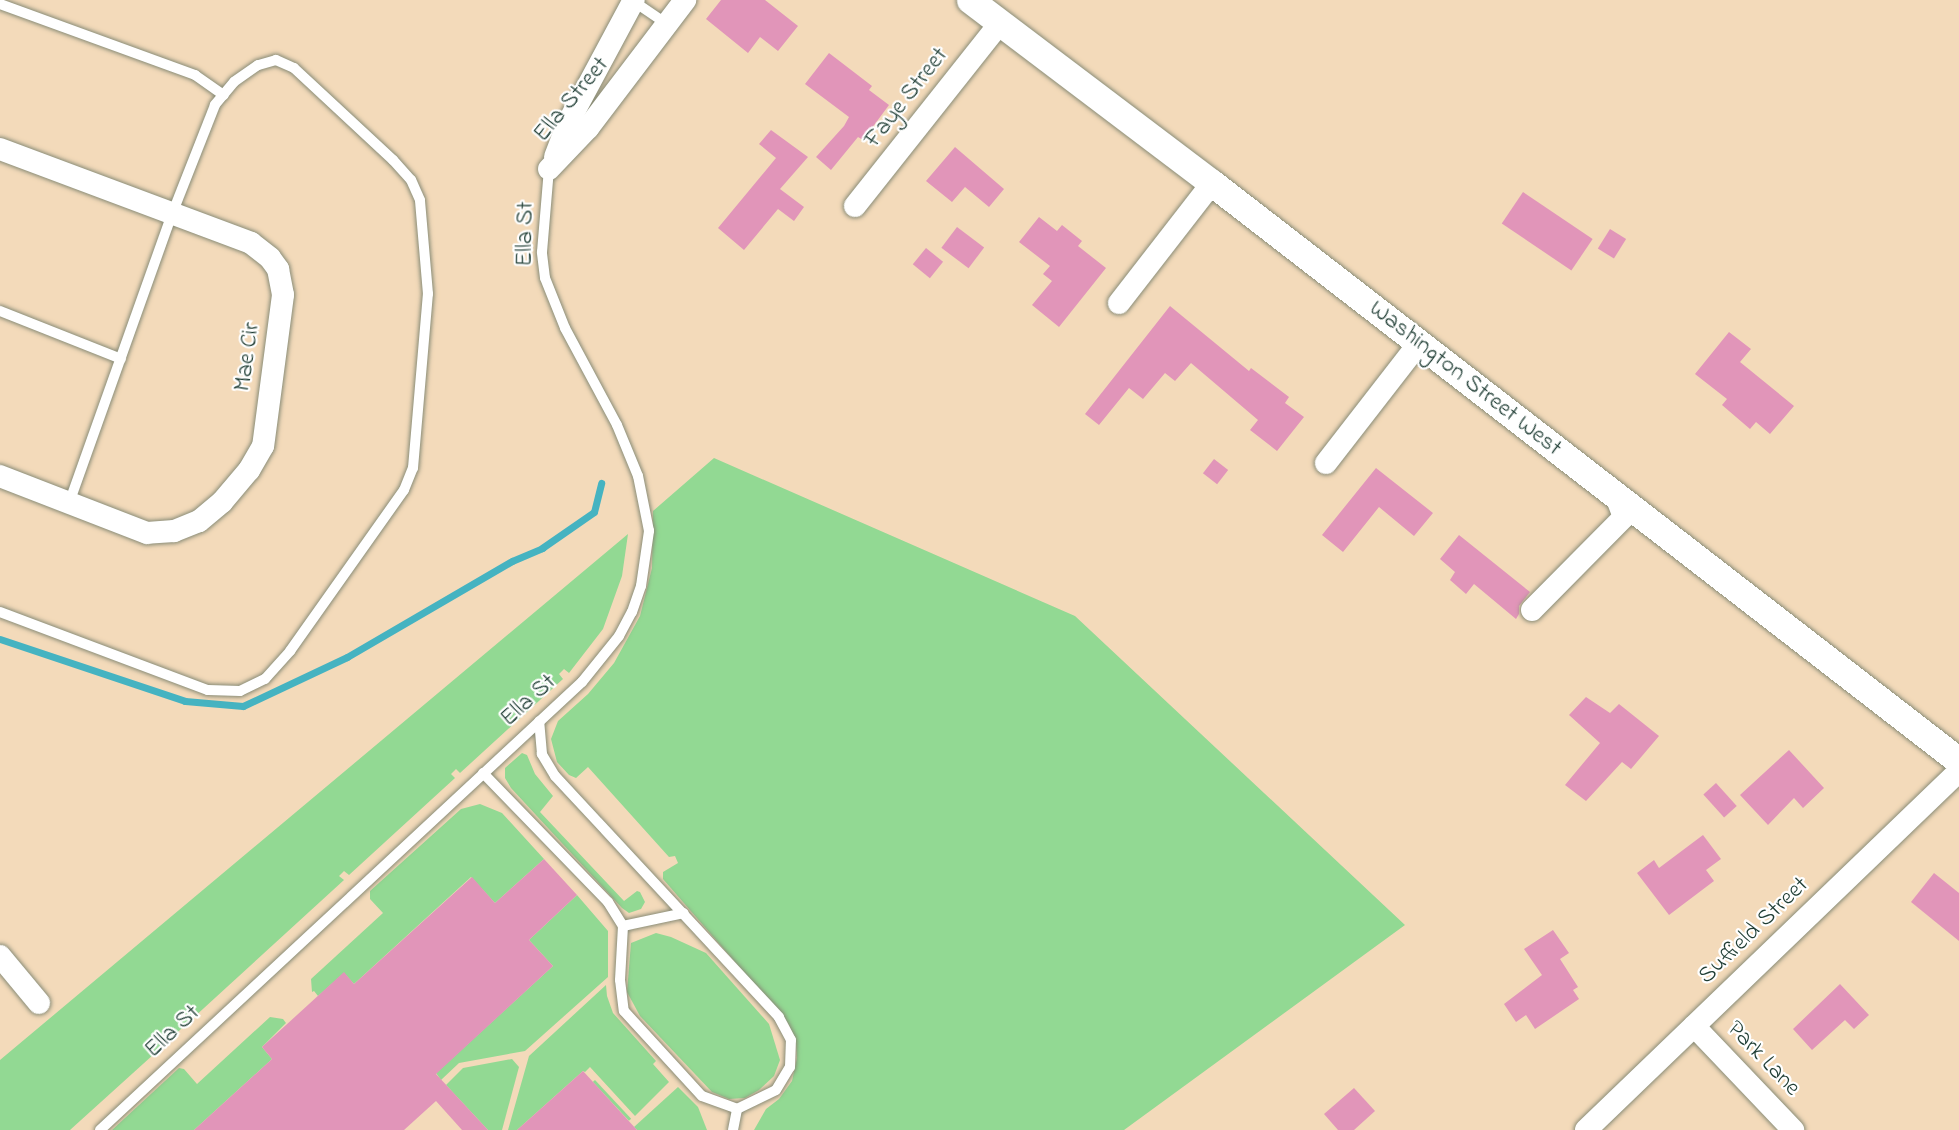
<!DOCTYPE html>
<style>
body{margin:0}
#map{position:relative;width:1959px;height:1130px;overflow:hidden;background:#f3daba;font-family:"Indie Flower",sans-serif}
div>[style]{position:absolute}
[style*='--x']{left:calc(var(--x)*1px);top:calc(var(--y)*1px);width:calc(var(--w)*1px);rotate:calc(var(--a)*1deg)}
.green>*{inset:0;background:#92d993;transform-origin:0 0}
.stream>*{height:7px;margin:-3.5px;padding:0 3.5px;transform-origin:3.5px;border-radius:3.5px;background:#45b3c1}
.building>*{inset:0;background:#e195b9;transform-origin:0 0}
.roads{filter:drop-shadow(0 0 2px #898c77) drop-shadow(0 0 2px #898c77)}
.service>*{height:10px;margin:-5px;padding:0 5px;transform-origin:5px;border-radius:5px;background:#fff}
.minor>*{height:22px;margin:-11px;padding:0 11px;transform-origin:11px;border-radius:11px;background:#fff}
.tertiary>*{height:27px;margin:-13.5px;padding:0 13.5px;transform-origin:13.5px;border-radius:13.5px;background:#fff}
span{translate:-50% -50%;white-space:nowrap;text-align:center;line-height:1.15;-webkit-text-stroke:4.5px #fff;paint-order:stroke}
.street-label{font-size:24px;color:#1f3d34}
</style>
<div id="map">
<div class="green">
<i style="clip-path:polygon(714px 458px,1075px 616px,1405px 925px,1124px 1130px,754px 1130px,766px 1109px,779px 1099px,792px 1081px,797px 1058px,796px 1041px,788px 1023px,663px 879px,663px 872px,678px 863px,675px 856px,669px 857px,588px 767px,576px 778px,569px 775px,557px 762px,551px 739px,558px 721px,588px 694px,614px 663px,640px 616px,652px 568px,653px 511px)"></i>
<i style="clip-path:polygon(628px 534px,622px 576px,603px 629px,569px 673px,564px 669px,559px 674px,563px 679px,460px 773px,456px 769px,451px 774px,455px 778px,349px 875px,344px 871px,339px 876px,344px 880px,169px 1040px,165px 1035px,160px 1039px,164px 1045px,70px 1130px,0 1130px,0 1060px)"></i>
<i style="clip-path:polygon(522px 753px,527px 755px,535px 774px,553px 796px,540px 812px,624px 901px,637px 891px,640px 892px,645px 902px,641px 909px,629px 913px,622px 908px,511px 788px,505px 778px,505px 768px)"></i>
<i style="clip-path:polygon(480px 804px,502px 813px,544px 859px,495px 903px,471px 877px,354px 984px,344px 973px,318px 996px,314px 991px,312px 992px,311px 979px,383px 913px,370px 899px,370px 891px,461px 809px)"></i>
<i style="clip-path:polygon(577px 895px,608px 931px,608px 977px,525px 1051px,459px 1063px,441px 1080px,436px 1073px,553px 966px,529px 940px)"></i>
<i style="clip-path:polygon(656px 933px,671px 937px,706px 953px,769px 1024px,780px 1060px,774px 1076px,759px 1090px,745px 1098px,729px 1099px,712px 1092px,640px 1016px,627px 992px,631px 943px)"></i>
<i style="clip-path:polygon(606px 985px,607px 996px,613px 1013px,656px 1061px,653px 1064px,669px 1082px,635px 1116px,590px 1067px,585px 1072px,583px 1071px,517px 1130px,508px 1130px,529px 1056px)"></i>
<i style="clip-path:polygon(270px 1017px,283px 1019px,286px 1023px,262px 1047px,272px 1059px,194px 1130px,112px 1130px,179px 1068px,184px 1069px,197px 1084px)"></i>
<i style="clip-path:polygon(512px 1059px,519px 1067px,502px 1130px,488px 1130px,446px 1085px,463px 1068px)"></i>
<i style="left:595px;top:1080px;width:53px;height:3px;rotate:47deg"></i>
<i style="clip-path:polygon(678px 1087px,698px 1107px,707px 1130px,637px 1130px,634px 1127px)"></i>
</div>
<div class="stream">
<i style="--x:0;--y:639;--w:195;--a:18.5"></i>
<i style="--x:185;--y:701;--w:58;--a:4.9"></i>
<i style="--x:243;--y:706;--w:115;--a:-25.2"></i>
<i style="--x:347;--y:657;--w:191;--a:-30.2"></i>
<i style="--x:512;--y:561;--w:33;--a:-23"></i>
<i style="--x:542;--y:548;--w:63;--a:-34.7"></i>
<i style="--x:594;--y:512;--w:30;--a:-76"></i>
</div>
<div class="building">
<i style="clip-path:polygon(721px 0,765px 0,798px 26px,778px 51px,760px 37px,748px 53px,706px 19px)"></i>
<i style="clip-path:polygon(829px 53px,872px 86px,869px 90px,889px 105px,863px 140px,858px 137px,831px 170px,816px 157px,844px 126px,849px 117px,805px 84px)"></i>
<i style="clip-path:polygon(771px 130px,808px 157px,780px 189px,804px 207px,794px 221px,778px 209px,744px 250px,718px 228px,776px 158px,759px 144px)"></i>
<i style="clip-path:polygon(955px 147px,1004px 189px,989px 207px,965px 187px,952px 202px,926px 181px)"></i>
<i style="left:1523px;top:192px;width:84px;height:38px;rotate:34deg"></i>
<i style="clip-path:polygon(1039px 217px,1057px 231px,1062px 225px,1082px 241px,1078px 246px,1106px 268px,1059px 327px,1032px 305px,1052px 281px,1043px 274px,1050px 266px,1019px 242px)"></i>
<i style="left:957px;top:227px;width:34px;height:26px;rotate:37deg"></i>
<i style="left:1610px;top:229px;width:19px;height:23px;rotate:32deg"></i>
<i style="left:926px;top:248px;width:22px;height:21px;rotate:39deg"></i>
<i style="clip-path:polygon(1170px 306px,1249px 371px,1251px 368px,1289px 397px,1285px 403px,1304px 417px,1277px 451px,1250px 430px,1258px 420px,1191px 363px,1175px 381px,1165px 373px,1143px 399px,1129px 388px,1099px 425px,1085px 414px)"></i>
<i style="clip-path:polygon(1729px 332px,1751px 349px,1740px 362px,1794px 406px,1770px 434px,1756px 422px,1750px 429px,1722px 405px,1727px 399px,1695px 374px)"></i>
<i style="left:1214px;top:459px;width:18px;height:18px;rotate:38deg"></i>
<i style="clip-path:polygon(1376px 468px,1433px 513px,1414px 536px,1379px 507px,1343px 552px,1322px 535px)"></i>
<i style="clip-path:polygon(1459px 535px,1530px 592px,1519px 606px,1519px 614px,1516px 619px,1474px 584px,1466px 594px,1450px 580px,1455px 572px,1440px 559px)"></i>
<i style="clip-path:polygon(1586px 697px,1610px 713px,1619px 704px,1659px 736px,1631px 769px,1622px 762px,1586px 801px,1565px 785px,1600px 743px,1569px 715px)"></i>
<i style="clip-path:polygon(1789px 750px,1824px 788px,1803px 808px,1794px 798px,1768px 825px,1740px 795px)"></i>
<i style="left:1716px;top:783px;width:31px;height:17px;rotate:48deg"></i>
<i style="clip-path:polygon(1703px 835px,1721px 859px,1706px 870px,1714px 881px,1669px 915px,1637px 873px,1654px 860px,1659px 868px)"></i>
<i style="clip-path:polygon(544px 859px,577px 895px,529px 940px,553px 966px,436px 1074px,488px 1130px,462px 1130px,436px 1101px,404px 1130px,194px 1130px,272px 1059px,262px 1047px,344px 972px,354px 984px,472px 877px,495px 903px)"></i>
<i style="clip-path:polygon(1934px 873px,1959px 893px,1959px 941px,1911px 902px)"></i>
<i style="clip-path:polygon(1553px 930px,1569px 953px,1560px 959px,1578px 987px,1573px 990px,1579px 999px,1535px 1029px,1526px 1015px,1516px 1022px,1504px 1004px,1542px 975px,1524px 949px)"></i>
<i style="clip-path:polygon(1840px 984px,1869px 1015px,1854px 1029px,1845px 1020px,1812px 1050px,1793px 1029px)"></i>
<i style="clip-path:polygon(583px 1071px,637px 1130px,517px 1130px)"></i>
<i style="clip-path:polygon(1354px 1088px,1375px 1111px,1354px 1130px,1338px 1130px,1324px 1114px)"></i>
</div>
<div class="roads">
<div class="service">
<i style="--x:633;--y:1;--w:41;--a:34.1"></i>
<i style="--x:0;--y:4;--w:208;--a:20"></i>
<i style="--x:195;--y:75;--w:35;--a:35"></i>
<i style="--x:0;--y:311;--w:130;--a:21.6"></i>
<i style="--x:0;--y:612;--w:222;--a:20.6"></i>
<i style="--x:208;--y:690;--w:32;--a:2"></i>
<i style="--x:240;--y:691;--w:28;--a:-26"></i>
<i style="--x:265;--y:679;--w:38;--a:-48"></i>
<i style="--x:290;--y:651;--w:197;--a:-54.7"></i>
<i style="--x:404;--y:490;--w:24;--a:-68"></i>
<i style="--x:413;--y:468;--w:175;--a:-85.1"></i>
<i style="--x:428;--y:294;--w:94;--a:-94.9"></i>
<i style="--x:420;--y:200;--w:22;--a:-114"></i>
<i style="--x:411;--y:180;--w:27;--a:-132"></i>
<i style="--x:393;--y:160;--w:135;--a:-137.1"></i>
<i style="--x:294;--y:68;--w:20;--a:-156"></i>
<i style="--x:276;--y:60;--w:19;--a:164"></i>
<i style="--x:258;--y:65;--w:29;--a:145"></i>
<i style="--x:234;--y:82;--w:30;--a:130"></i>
<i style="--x:215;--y:105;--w:117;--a:111.5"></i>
<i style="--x:172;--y:214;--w:307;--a:109.6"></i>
<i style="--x:483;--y:773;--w:180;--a:45.9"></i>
<i style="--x:608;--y:902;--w:28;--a:58"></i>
<i style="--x:623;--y:926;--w:54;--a:93.2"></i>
<i style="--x:620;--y:980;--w:31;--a:83"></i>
<i style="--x:624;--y:1011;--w:115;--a:47.5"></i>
<i style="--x:702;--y:1096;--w:37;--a:20"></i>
<i style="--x:737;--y:1109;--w:43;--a:-26"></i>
<i style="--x:776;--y:1090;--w:27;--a:-59"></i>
<i style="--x:790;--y:1067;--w:27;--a:-88"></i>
<i style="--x:791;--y:1040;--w:26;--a:-118"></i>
<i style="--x:779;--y:1017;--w:329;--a:-132.9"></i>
<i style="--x:555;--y:776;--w:26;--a:-121"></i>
<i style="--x:542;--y:754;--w:33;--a:-95"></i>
<i style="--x:623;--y:926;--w:62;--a:-12"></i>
<i style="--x:100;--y:1130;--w:658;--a:-42.91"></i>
<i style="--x:582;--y:682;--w:59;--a:-51.2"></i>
<i style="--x:619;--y:636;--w:27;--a:-62"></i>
<i style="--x:632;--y:612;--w:28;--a:-71"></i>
<i style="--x:641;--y:586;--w:56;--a:-81.7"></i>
<i style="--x:649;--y:531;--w:56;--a:-101.3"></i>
<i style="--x:638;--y:476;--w:55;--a:-112.4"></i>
<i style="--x:617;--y:425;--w:110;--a:-118.2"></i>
<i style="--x:565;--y:328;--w:54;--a:-111.8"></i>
<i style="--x:545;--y:278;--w:26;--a:-97"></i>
<i style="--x:542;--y:252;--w:83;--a:-85.2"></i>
<i style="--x:733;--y:1130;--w:21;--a:-79"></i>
</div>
<div class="minor">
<i style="--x:0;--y:149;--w:268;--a:20.5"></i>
<i style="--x:251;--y:243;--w:24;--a:38"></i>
<i style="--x:270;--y:258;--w:14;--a:54"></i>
<i style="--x:278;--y:269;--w:26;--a:79"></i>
<i style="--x:283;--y:295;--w:152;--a:97.5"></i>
<i style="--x:263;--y:446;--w:28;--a:120"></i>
<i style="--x:249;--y:470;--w:42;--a:130.2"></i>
<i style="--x:222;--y:502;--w:30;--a:140"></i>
<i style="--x:199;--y:521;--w:27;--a:158"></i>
<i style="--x:174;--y:531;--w:27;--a:176"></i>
<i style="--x:147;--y:533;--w:158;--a:-158.8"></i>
<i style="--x:555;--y:157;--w:39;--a:-69"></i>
<i style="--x:569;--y:121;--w:137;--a:-61.8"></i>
<i style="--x:549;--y:169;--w:57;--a:-46.4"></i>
<i style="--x:588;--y:128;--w:161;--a:-52.8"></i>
<i style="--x:855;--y:206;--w:233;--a:-51.6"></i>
<i style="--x:1119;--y:303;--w:152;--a:-52.2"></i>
<i style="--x:1326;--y:463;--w:152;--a:-52.2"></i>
<i style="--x:1532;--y:610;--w:131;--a:-45.3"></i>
<i style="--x:1624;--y:517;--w:22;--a:-111"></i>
<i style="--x:0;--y:956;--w:61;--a:50.3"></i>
<i style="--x:1694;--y:1026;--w:144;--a:46.4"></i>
<i style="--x:1586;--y:1130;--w:518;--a:-43.9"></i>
</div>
<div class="tertiary">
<i style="--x:970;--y:0;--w:303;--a:37.1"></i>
<i style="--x:1212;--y:183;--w:945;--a:37.73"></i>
</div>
</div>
<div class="street-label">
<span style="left:907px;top:98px;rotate:-52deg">Faye Street</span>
<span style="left:572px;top:100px;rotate:-50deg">Ella Street</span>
<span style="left:526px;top:234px;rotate:-89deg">Ella St</span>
<span style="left:248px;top:357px;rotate:-82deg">Mae Cir</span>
<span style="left:1465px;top:379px;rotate:38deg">Washington Street West</span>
<span style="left:529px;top:701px;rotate:-42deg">Ella St</span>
<span style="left:1754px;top:931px;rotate:-44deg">Suffield Street</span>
<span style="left:173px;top:1032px;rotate:-43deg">Ella St</span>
<span style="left:1763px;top:1059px;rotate:46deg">Park Lane</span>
</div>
</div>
